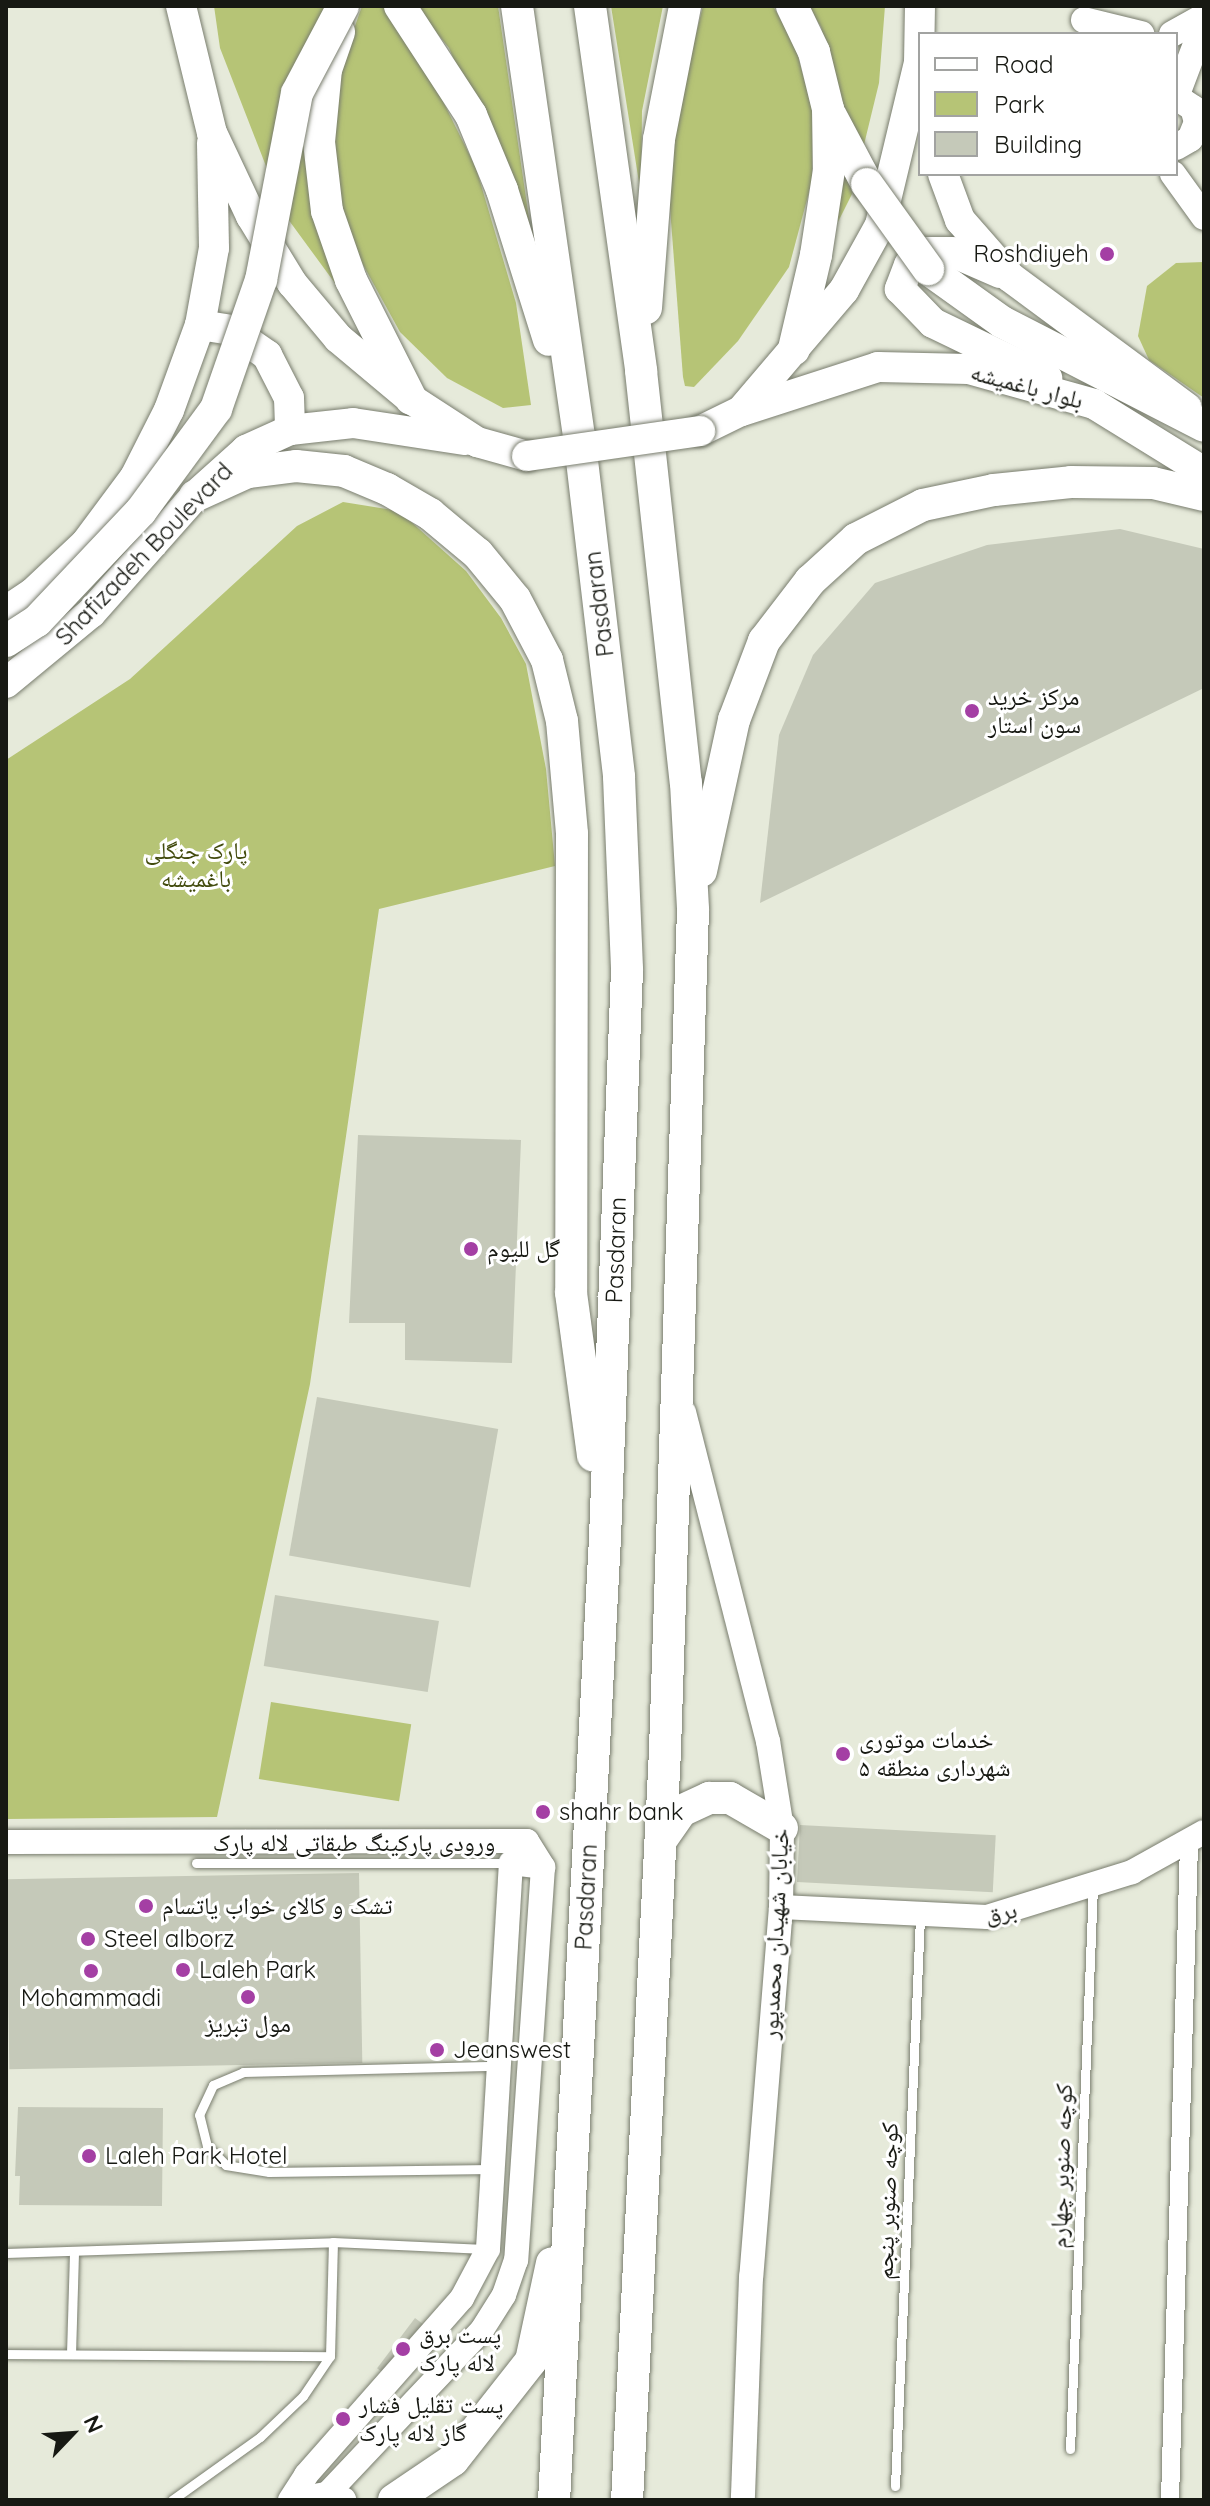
<!DOCTYPE html>
<meta charset="utf-8">
<style>
body{margin:0}
#map{position:relative;width:1210px;height:2506px;overflow:hidden;background:#e6eada;font-family:Quicksand,"Noto Naskh Arabic",sans-serif}
div>[style]{position:absolute}
[style*='--x']{left:calc(var(--x)*1px);top:calc(var(--y)*1px);width:calc(var(--w)*1px);rotate:calc(var(--a)*1deg)}
.green>*{inset:0;background:#b6c476;transform-origin:0 0}
.building>*{inset:0;background:#c5c9b9;transform-origin:0 0}
.roads{filter:drop-shadow(0 0 2px #797d6e) drop-shadow(0 0 2px #797d6e)}
.service>*{height:9px;margin:-4.5px;padding:0 4.5px;transform-origin:4.5px;border-radius:4.5px;background:#fff}
.minor>*{height:18px;margin:-9px;padding:0 9px;transform-origin:9px;border-radius:9px;background:#fff}
.tertiary>*{height:24px;margin:-12px;padding:0 12px;transform-origin:12px;border-radius:12px;background:#fff}
.secondary>*{height:26px;margin:-13px;padding:0 13px;transform-origin:13px;border-radius:13px;background:#fff}
.primary>*{height:30px;margin:-15px;padding:0 15px;transform-origin:15px;border-radius:15px;background:#fff}
.trunk>*{height:32px;margin:-16px;padding:0 16px;transform-origin:16px;border-radius:16px;background:#fff}
.bridges{filter:drop-shadow(0 0 2px #797d6e) drop-shadow(0 0 2px #797d6e)}
.primary-bridge>*{height:30px;margin:-15px;padding:0 15px;transform-origin:15px;border-radius:15px;background:#fff}
.trunk-bridge>*{height:32px;margin:-16px;padding:0 16px;transform-origin:16px;border-radius:16px;background:#fff}
.dots>*{width:22px;height:22px;translate:-50% -50%;box-sizing:border-box;border:4px solid #fff;border-radius:50%}
span{translate:-50% -50%;white-space:nowrap;text-align:center;line-height:1.15;-webkit-text-stroke:6px #fff;paint-order:stroke}
.poi-label{font-size:24px;color:#171913}
.right{translate:-100% -50%;text-align:right}
.left{translate:0 -50%;text-align:left}
.street-label{font-size:24px;color:#171913}
.park-label{font-size:24px;color:#424b0d}
.frame{position:absolute;inset:0;border:8px solid #171913;pointer-events:none}
.legend{position:absolute;left:918px;top:32px;width:260px;height:144px;box-sizing:border-box;background:#fff;border:2px solid #a2a3a1;margin:0;padding:10px 14px;list-style:none;font-size:24px;color:#171913}
.legend li{display:flex;align-items:center;gap:16px;height:40px}
.legend b{width:40px;border:2px solid #a2a3a1}
.north{position:absolute;left:32px;top:2394px;width:80px;height:80px;-webkit-text-stroke:6px #fff;paint-order:stroke;rotate:65deg;font-size:22px;font-weight:700;line-height:32px;text-align:center;color:#171913}
.north::after{content:'';display:block;margin:auto;width:28px;height:36px;background:#171913;clip-path:polygon(50% 0,100% 100%,50% 72%,0 100%)}
</style>
<div id="map">
<div class="green">
<i style="clip-path:polygon(214px 6px,334px 6px,314px 64px,359px 316px,285px 215px,220px 48px)"></i>
<i style="clip-path:polygon(362px 6px,383px 6px,422px 59px,476px 168px,516px 303px,531px 405px,503px 408px,447px 378px,400px 332px,345px 232px,332px 158px,341px 66px)"></i>
<i style="clip-path:polygon(415px 6px,498px 6px,533px 246px,449px 48px)"></i>
<i style="clip-path:polygon(611px 6px,663px 6px,642px 111px,641px 195px)"></i>
<i style="clip-path:polygon(703px 6px,773px 6px,794px 41px,813px 113px,812px 181px,789px 267px,738px 341px,694px 387px,685px 386px,683px 377px,669px 195px,676px 115px)"></i>
<i style="clip-path:polygon(808px 6px,885px 6px,879px 83px,852px 194px,838px 222px,840px 110px,821px 27px)"></i>
<i style="clip-path:polygon(1204px 262px,1204px 398px,1149px 360px,1138px 336px,1147px 286px,1176px 263px)"></i>
<i style="clip-path:polygon(343px 502px,399px 511px,466px 571px,501px 618px,526px 664px,546px 769px,555px 866px,379px 909px,310px 1384px,217px 1817px,6px 1819px,6px 760px,130px 679px,297px 526px)"></i>
<i style="left:271px;top:1702px;width:142px;height:78px;rotate:9deg"></i>
</div>
<div class="building">
<i style="clip-path:polygon(1120px 529px,1204px 549px,1204px 688px,760px 903px,779px 735px,813px 655px,875px 583px,987px 545px)"></i>
<i style="clip-path:polygon(358px 1135px,521px 1140px,512px 1363px,405px 1360px,405px 1323px,349px 1323px)"></i>
<i style="left:317px;top:1397px;width:184px;height:161px;rotate:10deg"></i>
<i style="left:275px;top:1595px;width:166px;height:72px;rotate:9deg"></i>
<i style="left:800px;top:1825px;width:196px;height:57px;rotate:3deg"></i>
<i style="left:359px;top:1873px;width:190px;height:353px;rotate:89deg"></i>
<i style="clip-path:polygon(18px 2107px,163px 2108px,162px 2206px,19px 2205px,20px 2176px,15px 2176px)"></i>
<i style="left:415px;top:2318px;width:21px;height:63px;rotate:37deg"></i>
</div>
<div class="roads">
<div class="service">
<i style="--x:196;--y:1863;--w:312;--a:0"></i>
<i style="--x:491;--y:2169;--w:222;--a:179.2"></i>
<i style="--x:269;--y:2172;--w:44;--a:-170.8"></i>
<i style="--x:226;--y:2165;--w:27;--a:-135"></i>
<i style="--x:207;--y:2146;--w:32;--a:-104"></i>
<i style="--x:199;--y:2115;--w:33;--a:-65"></i>
<i style="--x:213;--y:2085;--w:33;--a:-23"></i>
<i style="--x:243;--y:2072;--w:254;--a:-1.4"></i>
<i style="--x:6;--y:2253;--w:327;--a:-1.9"></i>
<i style="--x:333;--y:2242;--w:152;--a:2.6"></i>
<i style="--x:6;--y:2354;--w:324;--a:0.4"></i>
<i style="--x:330;--y:2356;--w:114;--a:-88.5"></i>
<i style="--x:71;--y:2354;--w:102;--a:-88.3"></i>
<i style="--x:1070;--y:2449;--w:564;--a:-87.66"></i>
<i style="--x:895;--y:2486;--w:570;--a:-87.48"></i>
<i style="--x:172;--y:2500;--w:108;--a:-35.6"></i>
<i style="--x:260;--y:2437;--w:59;--a:-43.6"></i>
<i style="--x:303;--y:2396;--w:48;--a:-56"></i>
</div>
<div class="minor">
<i style="--x:1170;--y:2500;--w:657;--a:-88.34"></i>
</div>
<div class="tertiary">
<i style="--x:684;--y:1412;--w:340;--a:75.7"></i>
<i style="--x:768;--y:1741;--w:88;--a:80.9"></i>
<i style="--x:782;--y:1828;--w:79;--a:90.7"></i>
<i style="--x:781;--y:1907;--w:371;--a:94.6"></i>
<i style="--x:751;--y:2277;--w:223;--a:92.1"></i>
<i style="--x:6;--y:1842;--w:521;--a:-0.11"></i>
<i style="--x:527;--y:1841;--w:31;--a:58"></i>
<i style="--x:543;--y:1867;--w:394;--a:93.9"></i>
<i style="--x:516;--y:2260;--w:37;--a:109"></i>
<i style="--x:504;--y:2295;--w:41;--a:122.2"></i>
<i style="--x:482;--y:2330;--w:227;--a:133.4"></i>
<i style="--x:781;--y:1907;--w:206;--a:2.8"></i>
<i style="--x:987;--y:1917;--w:152;--a:-17.2"></i>
<i style="--x:1132;--y:1872;--w:82;--a:-29.1"></i>
<i style="--x:290;--y:2500;--w:30;--a:-57"></i>
<i style="--x:306;--y:2475;--w:236;--a:-48.6"></i>
<i style="--x:462;--y:2298;--w:55;--a:-62"></i>
<i style="--x:488;--y:2249;--w:387;--a:-86.6"></i>
<i style="--x:511;--y:1863;--w:32;--a:7"></i>
</div>
<div class="secondary">
<i style="--x:1084;--y:20;--w:59;--a:13.8"></i>
<i style="--x:1172;--y:34;--w:37;--a:-29"></i>
<i style="--x:1176;--y:97;--w:79;--a:-69.3"></i>
<i style="--x:1176;--y:97;--w:20;--a:33"></i>
<i style="--x:1193;--y:108;--w:15;--a:74"></i>
<i style="--x:1197;--y:122;--w:18;--a:112"></i>
<i style="--x:1190;--y:139;--w:16;--a:150"></i>
<i style="--x:1173;--y:174;--w:53;--a:54.2"></i>
<i style="--x:297;--y:2500;--w:29;--a:-10"></i>
<i style="--x:326;--y:2495;--w:18;--a:16"></i>
</div>
<div class="primary">
<i style="--x:181;--y:6;--w:131;--a:76.3"></i>
<i style="--x:212;--y:133;--w:92;--a:64.8"></i>
<i style="--x:251;--y:216;--w:79;--a:58.5"></i>
<i style="--x:292;--y:283;--w:72;--a:50.1"></i>
<i style="--x:338;--y:338;--w:95;--a:39.9"></i>
<i style="--x:411;--y:399;--w:79;--a:33.1"></i>
<i style="--x:477;--y:442;--w:52;--a:15.6"></i>
<i style="--x:943;--y:174;--w:49;--a:69.7"></i>
<i style="--x:960;--y:220;--w:76;--a:48.7"></i>
<i style="--x:1010;--y:277;--w:220;--a:36.5"></i>
<i style="--x:1000;--y:273;--w:52;--a:-156.4"></i>
<i style="--x:952;--y:252;--w:25;--a:180"></i>
<i style="--x:927;--y:252;--w:22;--a:144"></i>
<i style="--x:909;--y:265;--w:26;--a:111"></i>
<i style="--x:900;--y:289;--w:47;--a:45.9"></i>
<i style="--x:933;--y:323;--w:127;--a:25.8"></i>
<i style="--x:200;--y:325;--w:31;--a:9"></i>
<i style="--x:231;--y:330;--w:44;--a:34.8"></i>
<i style="--x:267;--y:355;--w:48;--a:62.9"></i>
<i style="--x:289;--y:398;--w:32;--a:88"></i>
<i style="--x:742;--y:411;--w:143;--a:-17.9"></i>
<i style="--x:878;--y:367;--w:91;--a:1.3"></i>
<i style="--x:969;--y:369;--w:130;--a:15.6"></i>
<i style="--x:1094;--y:404;--w:129;--a:31.7"></i>
<i style="--x:700;--y:431;--w:46;--a:-26"></i>
<i style="--x:741;--y:411;--w:159;--a:-49.6"></i>
<i style="--x:844;--y:290;--w:74;--a:-61"></i>
<i style="--x:880;--y:225;--w:167;--a:-76.5"></i>
<i style="--x:919;--y:63;--w:57;--a:-89"></i>
<i style="--x:6;--y:611;--w:32;--a:-34"></i>
<i style="--x:33;--y:593;--w:73;--a:-43.3"></i>
<i style="--x:86;--y:543;--w:82;--a:-53.4"></i>
<i style="--x:135;--y:477;--w:75;--a:-63.1"></i>
<i style="--x:169;--y:410;--w:90;--a:-70"></i>
<i style="--x:200;--y:325;--w:78;--a:-79.7"></i>
<i style="--x:214;--y:248;--w:105;--a:-91.1"></i>
<i style="--x:6;--y:683;--w:110;--a:-39.5"></i>
<i style="--x:91;--y:613;--w:157;--a:-48.4"></i>
<i style="--x:195;--y:496;--w:69;--a:-42"></i>
<i style="--x:246;--y:450;--w:48;--a:-24.4"></i>
<i style="--x:290;--y:430;--w:63;--a:-6.3"></i>
<i style="--x:353;--y:423;--w:114;--a:8.6"></i>
</div>
<div class="trunk">
<i style="--x:400;--y:6;--w:130;--a:56.9"></i>
<i style="--x:471;--y:115;--w:81;--a:67.5"></i>
<i style="--x:502;--y:190;--w:157;--a:72.6"></i>
<i style="--x:517;--y:6;--w:433;--a:81.8"></i>
<i style="--x:579;--y:435;--w:344;--a:83.3"></i>
<i style="--x:619;--y:777;--w:193;--a:87.6"></i>
<i style="--x:627;--y:970;--w:568;--a:92.22"></i>
<i style="--x:605;--y:1538;--w:963;--a:93.03"></i>
<i style="--x:590;--y:6;--w:369;--a:82"></i>
<i style="--x:641;--y:371;--w:414;--a:83.8"></i>
<i style="--x:686;--y:783;--w:127;--a:86.8"></i>
<i style="--x:693;--y:910;--w:841;--a:91.91"></i>
<i style="--x:665;--y:1751;--w:750;--a:92.9"></i>
<i style="--x:792;--y:6;--w:51;--a:64.4"></i>
<i style="--x:814;--y:52;--w:59;--a:76.2"></i>
<i style="--x:828;--y:109;--w:61;--a:89.1"></i>
<i style="--x:829;--y:170;--w:86;--a:98.7"></i>
<i style="--x:816;--y:255;--w:97;--a:103.2"></i>
<i style="--x:339;--y:32;--w:39;--a:109"></i>
<i style="--x:326;--y:69;--w:73;--a:95.5"></i>
<i style="--x:319;--y:142;--w:69;--a:83.4"></i>
<i style="--x:327;--y:211;--w:73;--a:70.8"></i>
<i style="--x:351;--y:280;--w:133;--a:63.2"></i>
<i style="--x:831;--y:116;--w:77;--a:62.1"></i>
<i style="--x:928;--y:269;--w:91;--a:35.6"></i>
<i style="--x:1002;--y:322;--w:227;--a:27.2"></i>
<i style="--x:646;--y:308;--w:169;--a:-85.6"></i>
<i style="--x:659;--y:139;--w:136;--a:-78.9"></i>
<i style="--x:195;--y:496;--w:58;--a:-24.4"></i>
<i style="--x:248;--y:472;--w:48;--a:-7.1"></i>
<i style="--x:296;--y:466;--w:48;--a:5.9"></i>
<i style="--x:344;--y:471;--w:47;--a:22.7"></i>
<i style="--x:387;--y:489;--w:50;--a:30.2"></i>
<i style="--x:430;--y:514;--w:62;--a:39.8"></i>
<i style="--x:478;--y:554;--w:58;--a:50.6"></i>
<i style="--x:515;--y:599;--w:69;--a:62.3"></i>
<i style="--x:547;--y:660;--w:63;--a:76.2"></i>
<i style="--x:562;--y:721;--w:113;--a:84.9"></i>
<i style="--x:572;--y:834;--w:459;--a:90.1"></i>
<i style="--x:571;--y:1293;--w:164;--a:82.3"></i>
<i style="--x:701;--y:871;--w:155;--a:-77.7"></i>
<i style="--x:734;--y:720;--w:85;--a:-69.2"></i>
<i style="--x:764;--y:641;--w:76;--a:-52.5"></i>
<i style="--x:810;--y:581;--w:62;--a:-42.4"></i>
<i style="--x:856;--y:539;--w:75;--a:-26.9"></i>
<i style="--x:923;--y:505;--w:73;--a:-11.9"></i>
<i style="--x:994;--y:490;--w:77;--a:-5.9"></i>
<i style="--x:1071;--y:482;--w:82;--a:0.7"></i>
<i style="--x:1153;--y:483;--w:52;--a:13.2"></i>
<i style="--x:661;--y:1840;--w:35;--a:-55"></i>
<i style="--x:681;--y:1811;--w:31;--a:-25"></i>
<i style="--x:709;--y:1798;--w:21;--a:0"></i>
<i style="--x:730;--y:1798;--w:60;--a:30"></i>
<i style="--x:394;--y:2500;--w:71;--a:-34.1"></i>
<i style="--x:453;--y:2460;--w:126;--a:-51.8"></i>
<i style="--x:531;--y:2361;--w:100;--a:-77.9"></i>
</div>
</div>
<div class="bridges">
<div class="primary-bridge">
<i style="--x:527;--y:456;--w:175;--a:-8.2"></i>
</div>
<div class="trunk-bridge">
<i style="--x:867;--y:184;--w:105;--a:54.3"></i>
<i style="--x:6;--y:641;--w:37;--a:-33"></i>
<i style="--x:37;--y:621;--w:151;--a:-46.6"></i>
<i style="--x:141;--y:511;--w:127;--a:-53.7"></i>
<i style="--x:216;--y:409;--w:137;--a:-70.8"></i>
<i style="--x:261;--y:280;--w:190;--a:-79.1"></i>
<i style="--x:297;--y:93;--w:98;--a:-62.1"></i>
</div>
</div>
<div class="dots">
<i style="left:1107px;top:254px;background:#a43fa4"></i>
<i style="left:972px;top:711px;background:#a43fa4"></i>
<i style="left:471px;top:1249px;background:#a43fa4"></i>
<i style="left:843px;top:1754px;background:#a43fa4"></i>
<i style="left:543px;top:1812px;background:#a43fa4"></i>
<i style="left:146px;top:1906px;background:#a43fa4"></i>
<i style="left:88px;top:1939px;background:#a43fa4"></i>
<i style="left:183px;top:1970px;background:#a43fa4"></i>
<i style="left:91px;top:1971px;background:#a43fa4"></i>
<i style="left:248px;top:1997px;background:#a43fa4"></i>
<i style="left:437px;top:2050px;background:#a43fa4"></i>
<i style="left:89px;top:2156px;background:#a43fa4"></i>
<i style="left:403px;top:2349px;background:#a43fa4"></i>
<i style="left:343px;top:2419px;background:#a43fa4"></i>
</div>
<div class="poi-label">
<span class="right" style="left:1089px;top:254px">Roshdiyeh</span>
<span class="left" style="left:988px;top:711px">مرکز خرید<br>سون استار</span>
<span class="left" style="left:487px;top:1249px">گل للیوم</span>
<span class="left" style="left:859px;top:1754px">خدمات موتوری<br>شهرداری منطقه ۵</span>
<span class="left" style="left:559px;top:1812px">shahr bank</span>
<span class="left" style="left:162px;top:1906px">تشک و کالای خواب یاتسام</span>
<span class="left" style="left:104px;top:1939px">Steel alborz</span>
<span class="left" style="left:199px;top:1970px">Laleh Park</span>
<span style="left:91px;top:1998px">Mohammadi</span>
<span style="left:248px;top:2024px">مول تبریز</span>
<span class="left" style="left:453px;top:2050px">Jeanswest</span>
<span class="left" style="left:105px;top:2156px">Laleh Park Hotel</span>
<span class="left" style="left:419px;top:2349px">پست برق<br>لاله پارک</span>
<span class="left" style="left:359px;top:2419px">پست تقلیل فشار<br>گاز لاله پارک</span>
</div>
<div class="street-label">
<span style="left:1027px;top:386px;rotate:15deg">بلوار باغمیشه</span>
<span style="left:144px;top:554px;rotate:-46deg">Shafizadeh Boulevard</span>
<span style="left:599px;top:604px;rotate:-97deg">Pasdaran</span>
<span style="left:616px;top:1250px;rotate:-88deg">Pasdaran</span>
<span style="left:354px;top:1843px">ورودی پارکینگ طبقاتی لاله پارک</span>
<span style="left:586px;top:1897px;rotate:-87deg">Pasdaran</span>
<span style="left:1001px;top:1912px;rotate:-10deg">برق</span>
<span style="left:775px;top:1934px;rotate:-87deg">خیابان شهیدان محمدپور</span>
<span style="left:1061px;top:2166px;rotate:-88deg">کوچه صنوبر چهارم</span>
<span style="left:887px;top:2201px;rotate:-88deg">کوچه صنوبر پنجم</span>
</div>
<div class="park-label">
<span style="left:196px;top:865px">پارک جنگلی<br>باغمیشه</span>
</div>
<div class="frame"></div>
<ul class="legend">
<li><b style="height:10px;background:#fff"></b>Road</li>
<li><b style="height:22px;background:#b6c476"></b>Park</li>
<li><b style="height:22px;background:#c5c9b9"></b>Building</li>
</ul>
<div class="north">N</div>
</div>
